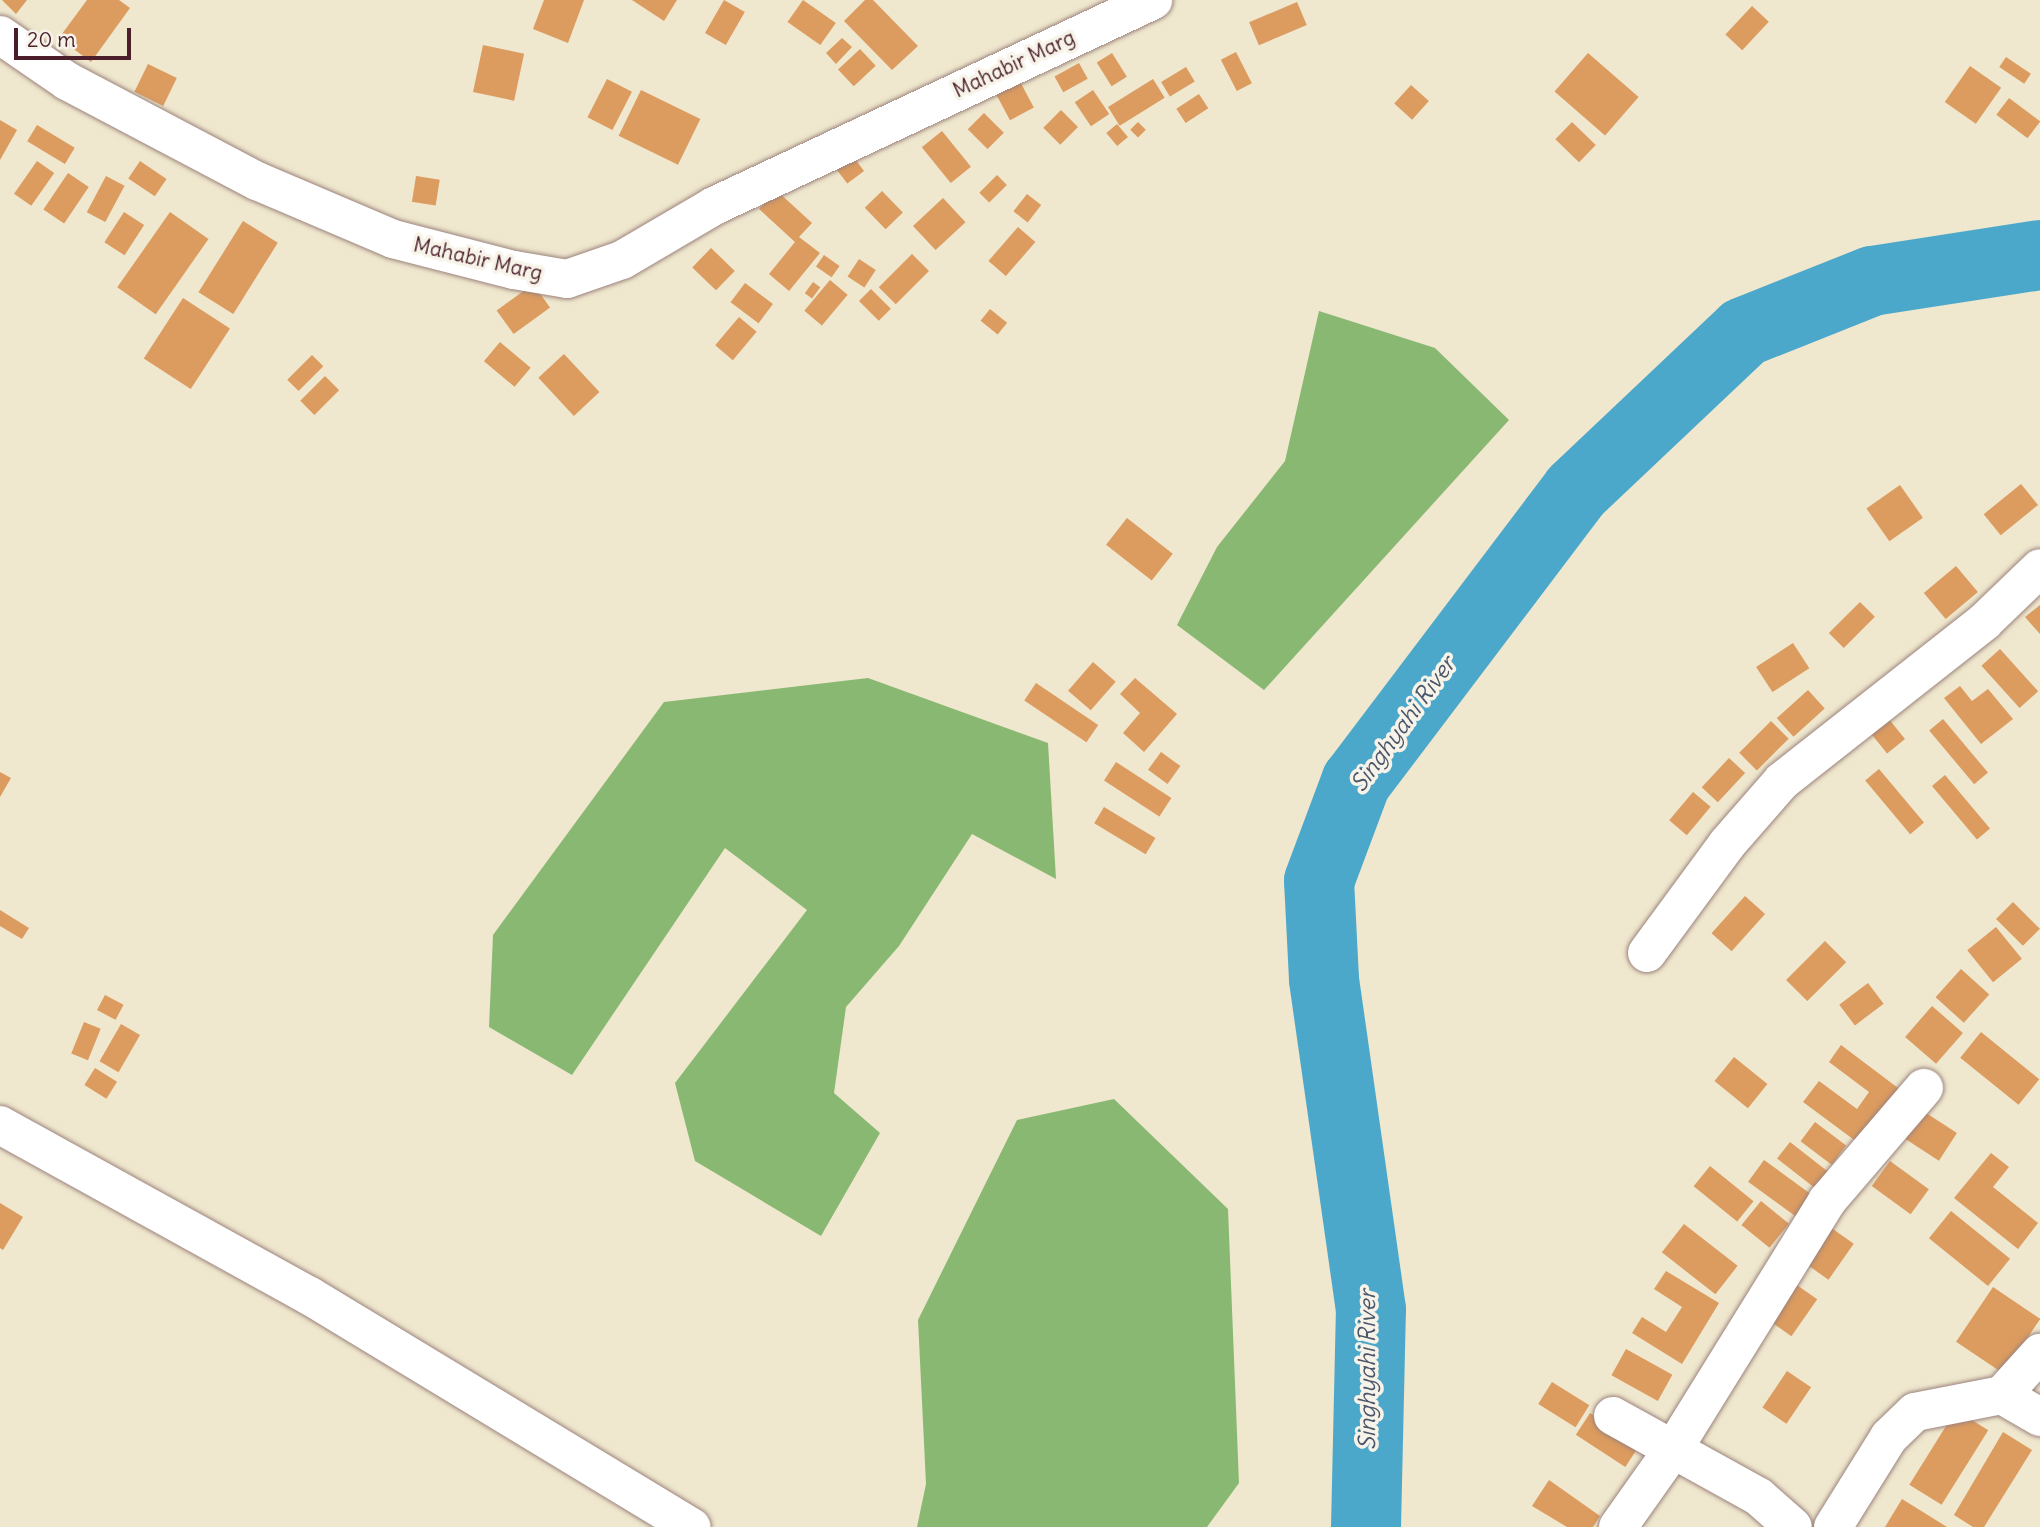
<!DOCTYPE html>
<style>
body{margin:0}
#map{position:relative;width:2040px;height:1527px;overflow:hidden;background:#efe7ce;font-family:Delius,sans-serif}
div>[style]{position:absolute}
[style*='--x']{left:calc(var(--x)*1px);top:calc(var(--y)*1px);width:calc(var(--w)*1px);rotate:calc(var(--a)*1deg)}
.forest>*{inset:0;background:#89b872}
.river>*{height:70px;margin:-35px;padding:0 35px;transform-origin:35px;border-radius:35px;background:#4ca8ca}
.building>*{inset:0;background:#dc9b5f;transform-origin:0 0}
.roads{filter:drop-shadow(0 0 2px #9c837c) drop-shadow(0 0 2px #9c837c)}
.minor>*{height:38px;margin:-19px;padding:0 19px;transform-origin:19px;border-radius:19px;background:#fff}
span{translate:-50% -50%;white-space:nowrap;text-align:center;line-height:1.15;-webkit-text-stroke:7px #f7f3e8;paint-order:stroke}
.street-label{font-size:21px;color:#4a1f2b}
.water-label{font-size:23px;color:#4b566b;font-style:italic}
.scale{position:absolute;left:14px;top:28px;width:117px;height:32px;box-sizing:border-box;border:4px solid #4a1f2b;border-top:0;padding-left:9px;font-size:21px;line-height:24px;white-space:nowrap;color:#4a1f2b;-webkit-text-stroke:5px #f7f3e8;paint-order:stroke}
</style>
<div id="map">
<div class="forest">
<i style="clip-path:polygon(1319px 311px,1435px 348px,1509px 420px,1264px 690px,1177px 625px,1217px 547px,1285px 461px)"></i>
<i style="clip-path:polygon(868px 678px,1048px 743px,1056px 879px,972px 834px,899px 946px,846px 1007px,834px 1093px,880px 1133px,821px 1236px,695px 1161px,675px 1083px,807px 910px,725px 848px,572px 1075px,489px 1027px,493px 935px,664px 702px)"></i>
<i style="clip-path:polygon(1114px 1099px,1228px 1209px,1239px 1483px,1207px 1527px,917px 1527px,926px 1484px,918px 1320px,1017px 1120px)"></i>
</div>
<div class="river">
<i style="--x:1366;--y:1527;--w:217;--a:-88.7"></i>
<i style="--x:1371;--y:1310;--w:334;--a:-98.1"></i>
<i style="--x:1324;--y:979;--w:98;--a:-92.9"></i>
<i style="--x:1319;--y:881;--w:106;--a:-69.5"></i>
<i style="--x:1356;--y:782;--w:365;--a:-52.9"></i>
<i style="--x:1576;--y:491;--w:231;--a:-43.4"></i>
<i style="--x:1744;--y:332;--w:138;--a:-21.7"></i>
<i style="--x:1872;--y:281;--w:170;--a:-8.8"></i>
</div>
<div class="building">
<i style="clip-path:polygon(2px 0,27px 0,16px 14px)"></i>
<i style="clip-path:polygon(87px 0,119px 0,130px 8px,91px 62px,59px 38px)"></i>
<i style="clip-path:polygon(544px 0,584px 0,568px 43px,533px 29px)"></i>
<i style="clip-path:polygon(632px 0,677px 0,664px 21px)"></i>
<i style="left:724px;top:0;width:24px;height:38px;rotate:30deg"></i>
<i style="left:803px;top:0;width:40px;height:27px;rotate:35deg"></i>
<i style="clip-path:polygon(865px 0,873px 0,918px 46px,892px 70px,844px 21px)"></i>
<i style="left:1297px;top:2px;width:25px;height:52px;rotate:67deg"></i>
<i style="left:1752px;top:6px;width:23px;height:39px;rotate:43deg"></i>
<i style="clip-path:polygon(842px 38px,852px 47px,836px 64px,826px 53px)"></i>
<i style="left:483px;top:45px;width:42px;height:48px;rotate:12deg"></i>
<i style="left:860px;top:49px;width:23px;height:30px;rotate:47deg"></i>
<i style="left:1236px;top:52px;width:35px;height:17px;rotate:63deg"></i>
<i style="left:1112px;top:53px;width:28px;height:18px;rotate:58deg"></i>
<i style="left:1588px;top:53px;width:67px;height:51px;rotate:41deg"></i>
<i style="left:2006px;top:57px;width:30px;height:12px;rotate:34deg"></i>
<i style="left:1079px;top:63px;width:18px;height:28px;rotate:61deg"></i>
<i style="left:148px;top:64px;width:32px;height:31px;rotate:26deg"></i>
<i style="left:1970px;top:66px;width:38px;height:44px;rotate:35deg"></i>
<i style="left:1186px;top:67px;width:17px;height:29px;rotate:59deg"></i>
<i style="left:1016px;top:74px;width:38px;height:27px;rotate:62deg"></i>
<i style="left:607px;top:79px;width:28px;height:43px;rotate:27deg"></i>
<i style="left:1153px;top:79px;width:22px;height:53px;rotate:58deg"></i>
<i style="left:1411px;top:85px;width:24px;height:25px;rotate:42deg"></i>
<i style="left:641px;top:90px;width:66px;height:51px;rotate:26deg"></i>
<i style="left:1093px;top:90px;width:29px;height:22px;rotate:56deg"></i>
<i style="left:1199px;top:94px;width:17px;height:27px;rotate:57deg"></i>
<i style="left:2009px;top:98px;width:39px;height:21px;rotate:37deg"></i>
<i style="left:1061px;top:110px;width:24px;height:25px;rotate:45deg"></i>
<i style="left:984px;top:113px;width:28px;height:23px;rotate:45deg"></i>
<i style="clip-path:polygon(0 120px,17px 130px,0 160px)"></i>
<i style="left:1138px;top:122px;width:11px;height:11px;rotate:45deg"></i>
<i style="left:1572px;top:122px;width:33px;height:24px;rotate:44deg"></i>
<i style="left:1117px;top:124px;width:17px;height:14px;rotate:50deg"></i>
<i style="left:37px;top:125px;width:44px;height:19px;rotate:31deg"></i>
<i style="left:942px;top:131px;width:46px;height:26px;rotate:51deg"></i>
<i style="left:852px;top:155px;width:20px;height:21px;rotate:53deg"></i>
<i style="left:37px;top:161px;width:21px;height:40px;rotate:35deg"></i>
<i style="left:140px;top:161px;width:32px;height:21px;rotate:34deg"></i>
<i style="left:68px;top:173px;width:25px;height:44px;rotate:34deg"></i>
<i style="left:997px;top:175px;width:14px;height:25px;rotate:45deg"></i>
<i style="left:106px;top:176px;width:21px;height:41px;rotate:28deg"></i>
<i style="left:416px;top:176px;width:24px;height:26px;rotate:9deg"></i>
<i style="clip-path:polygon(776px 190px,812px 223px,799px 237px,820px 253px,789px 291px,769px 274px,795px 242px,759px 209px)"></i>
<i style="left:882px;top:191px;width:30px;height:24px;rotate:46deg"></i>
<i style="left:1027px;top:194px;width:18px;height:22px;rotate:38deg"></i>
<i style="left:943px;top:198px;width:33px;height:41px;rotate:47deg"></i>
<i style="left:124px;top:212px;width:24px;height:36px;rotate:33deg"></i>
<i style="left:170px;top:212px;width:47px;height:92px;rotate:35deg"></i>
<i style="left:243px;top:221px;width:41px;height:84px;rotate:32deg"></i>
<i style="left:1018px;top:227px;width:23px;height:45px;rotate:41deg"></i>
<i style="left:711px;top:248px;width:33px;height:27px;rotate:44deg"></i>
<i style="left:912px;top:254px;width:24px;height:47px;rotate:45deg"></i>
<i style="left:824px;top:255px;width:19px;height:14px;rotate:35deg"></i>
<i style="left:859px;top:259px;width:20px;height:21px;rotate:33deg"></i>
<i style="left:830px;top:280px;width:23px;height:40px;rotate:40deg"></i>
<i style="left:813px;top:282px;width:9px;height:14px;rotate:36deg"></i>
<i style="left:745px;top:283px;width:35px;height:24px;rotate:37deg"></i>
<i style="left:533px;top:284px;width:29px;height:45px;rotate:54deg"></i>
<i style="left:871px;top:289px;width:28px;height:17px;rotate:45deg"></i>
<i style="left:183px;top:298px;width:56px;height:72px;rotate:33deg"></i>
<i style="left:990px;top:309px;width:22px;height:15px;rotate:39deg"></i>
<i style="left:739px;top:317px;width:23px;height:37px;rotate:40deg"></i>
<i style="left:500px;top:342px;width:40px;height:25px;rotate:40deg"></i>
<i style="left:564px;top:354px;width:52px;height:35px;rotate:47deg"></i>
<i style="left:312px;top:355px;width:16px;height:35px;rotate:45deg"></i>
<i style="left:325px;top:376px;width:20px;height:35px;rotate:45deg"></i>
<i style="left:2021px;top:484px;width:27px;height:48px;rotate:51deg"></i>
<i style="left:1900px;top:485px;width:40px;height:41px;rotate:55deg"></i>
<i style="left:1127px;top:518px;width:58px;height:34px;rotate:38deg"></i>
<i style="left:1956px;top:566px;width:34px;height:42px;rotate:50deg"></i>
<i style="left:1860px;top:602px;width:21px;height:44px;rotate:45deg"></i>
<i style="clip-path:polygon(2040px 605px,2040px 634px,2025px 617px)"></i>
<i style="left:1793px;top:643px;width:30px;height:44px;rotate:57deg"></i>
<i style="left:2000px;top:649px;width:57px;height:25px;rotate:48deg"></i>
<i style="left:1093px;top:662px;width:30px;height:38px;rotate:41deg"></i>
<i style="clip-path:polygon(1135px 678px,1177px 714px,1144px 752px,1123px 733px,1140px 713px,1120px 694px)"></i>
<i style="left:1036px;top:683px;width:75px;height:21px;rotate:34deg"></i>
<i style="clip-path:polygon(1960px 686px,1972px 701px,1988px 689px,2013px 719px,1981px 744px,1944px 698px)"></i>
<i style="left:1808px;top:690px;width:25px;height:42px;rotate:48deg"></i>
<i style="left:1888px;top:718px;width:27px;height:23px;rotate:51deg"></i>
<i style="left:1943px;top:719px;width:70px;height:18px;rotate:50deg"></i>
<i style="left:1771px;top:721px;width:25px;height:45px;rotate:45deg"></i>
<i style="left:1161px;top:752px;width:24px;height:22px;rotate:36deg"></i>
<i style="left:1729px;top:758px;width:22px;height:40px;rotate:43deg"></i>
<i style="left:1116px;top:762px;width:66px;height:22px;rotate:33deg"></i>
<i style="left:1879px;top:769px;width:70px;height:18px;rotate:50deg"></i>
<i style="clip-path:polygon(0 772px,11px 778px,0 797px)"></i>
<i style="left:1945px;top:775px;width:70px;height:17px;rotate:50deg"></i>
<i style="left:1693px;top:792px;width:23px;height:37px;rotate:40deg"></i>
<i style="left:1104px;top:807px;width:60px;height:19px;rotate:31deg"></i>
<i style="left:1745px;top:896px;width:27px;height:50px;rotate:42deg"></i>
<i style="left:2013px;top:902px;width:38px;height:24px;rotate:45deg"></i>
<i style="clip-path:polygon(0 910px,29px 928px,22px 939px,0 926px)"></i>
<i style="left:1996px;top:927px;width:41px;height:37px;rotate:51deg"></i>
<i style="left:1825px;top:941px;width:30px;height:55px;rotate:45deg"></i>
<i style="left:1961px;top:969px;width:38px;height:38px;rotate:42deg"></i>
<i style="left:1868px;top:983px;width:26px;height:36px;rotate:53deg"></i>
<i style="left:105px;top:995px;width:21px;height:17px;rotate:28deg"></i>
<i style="left:1932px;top:1006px;width:41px;height:41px;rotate:41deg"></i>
<i style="left:84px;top:1022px;width:18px;height:34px;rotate:22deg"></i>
<i style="left:121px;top:1024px;width:22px;height:43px;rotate:30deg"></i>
<i style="left:1981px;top:1032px;width:75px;height:33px;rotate:39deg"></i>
<i style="clip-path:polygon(1841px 1045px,1902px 1091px,1861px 1145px,1803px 1102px,1819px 1081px,1857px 1109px,1869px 1092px,1829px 1062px)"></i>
<i style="left:1734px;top:1057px;width:43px;height:31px;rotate:39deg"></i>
<i style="left:95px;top:1068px;width:26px;height:20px;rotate:32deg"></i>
<i style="left:1920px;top:1109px;width:44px;height:33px;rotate:33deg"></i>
<i style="left:1815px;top:1122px;width:39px;height:24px;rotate:37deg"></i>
<i style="left:1790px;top:1142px;width:52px;height:21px;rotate:38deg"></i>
<i style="clip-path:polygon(1991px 1153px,2009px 1167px,1993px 1187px,2038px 1223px,2018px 1249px,1954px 1198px)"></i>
<i style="left:1764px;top:1160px;width:62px;height:27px;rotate:36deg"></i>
<i style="left:1890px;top:1161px;width:48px;height:31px;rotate:36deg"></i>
<i style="left:1710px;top:1166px;width:56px;height:26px;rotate:39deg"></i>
<i style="left:1761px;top:1201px;width:36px;height:31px;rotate:39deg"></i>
<i style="clip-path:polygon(0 1203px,23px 1217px,3px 1250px,0 1248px)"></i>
<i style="left:1951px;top:1211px;width:76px;height:35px;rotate:39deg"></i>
<i style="left:1684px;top:1224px;width:68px;height:36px;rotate:38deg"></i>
<i style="left:1830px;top:1227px;width:29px;height:44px;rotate:35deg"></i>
<i style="clip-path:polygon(1666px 1271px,1719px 1303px,1682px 1364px,1632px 1333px,1642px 1317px,1666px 1332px,1682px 1307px,1654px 1289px)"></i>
<i style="left:1791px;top:1281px;width:32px;height:45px;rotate:35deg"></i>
<i style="left:1993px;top:1287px;width:57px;height:66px;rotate:34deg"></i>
<i style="left:1626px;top:1349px;width:53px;height:30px;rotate:29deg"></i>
<i style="left:1787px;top:1371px;width:29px;height:44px;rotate:34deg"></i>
<i style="left:1552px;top:1382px;width:44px;height:26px;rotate:32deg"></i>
<i style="left:1956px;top:1410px;width:38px;height:88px;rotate:32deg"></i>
<i style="left:1590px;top:1413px;width:59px;height:26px;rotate:33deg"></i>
<i style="clip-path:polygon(2003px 1432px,2032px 1450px,1984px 1527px,1973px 1527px,1954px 1515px)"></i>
<i style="clip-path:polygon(1549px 1480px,1600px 1516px,1593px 1527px,1567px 1527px,1532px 1506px)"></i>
<i style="clip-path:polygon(1902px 1499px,1947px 1527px,1885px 1527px)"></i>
</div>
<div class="roads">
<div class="minor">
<i style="--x:0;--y:35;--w:81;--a:34.5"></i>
<i style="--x:67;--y:81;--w:215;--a:27.8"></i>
<i style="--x:257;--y:181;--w:148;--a:23.1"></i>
<i style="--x:393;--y:239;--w:125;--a:14.4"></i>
<i style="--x:514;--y:270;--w:54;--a:9.6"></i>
<i style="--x:567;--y:279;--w:58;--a:-19.1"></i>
<i style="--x:622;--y:260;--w:107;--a:-30.4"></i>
<i style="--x:714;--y:206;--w:485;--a:-25.1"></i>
<i style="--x:1647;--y:953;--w:135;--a:-53.7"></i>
<i style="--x:1727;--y:844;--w:84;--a:-48.9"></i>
<i style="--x:1782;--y:781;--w:258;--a:-38.2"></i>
<i style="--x:1985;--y:621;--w:76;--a:-43.9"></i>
<i style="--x:0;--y:1125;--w:354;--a:28.9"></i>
<i style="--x:310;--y:1296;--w:446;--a:31.2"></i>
<i style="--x:2002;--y:1395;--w:44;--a:30.1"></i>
<i style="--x:1613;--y:1416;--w:167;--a:29"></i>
<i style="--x:1759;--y:1497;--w:45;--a:41.4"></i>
<i style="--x:1618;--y:1527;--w:97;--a:-54.7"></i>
<i style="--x:1674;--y:1448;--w:291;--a:-58.2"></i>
<i style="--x:1827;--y:1201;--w:149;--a:-49.4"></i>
<i style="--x:1833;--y:1527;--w:106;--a:-58.1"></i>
<i style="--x:1889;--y:1437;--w:36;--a:-44"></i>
<i style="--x:1915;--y:1412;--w:89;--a:-11.1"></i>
<i style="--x:2002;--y:1395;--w:57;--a:-47.9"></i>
</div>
</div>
<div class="street-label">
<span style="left:1014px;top:64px;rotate:-25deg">Mahabir Marg</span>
<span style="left:478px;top:259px;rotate:13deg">Mahabir Marg</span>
</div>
<div class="water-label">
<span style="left:1403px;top:724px;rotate:-54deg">Singhyahi River</span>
<span style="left:1367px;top:1370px;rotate:-90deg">Singhyahi River</span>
</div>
<div class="scale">20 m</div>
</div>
